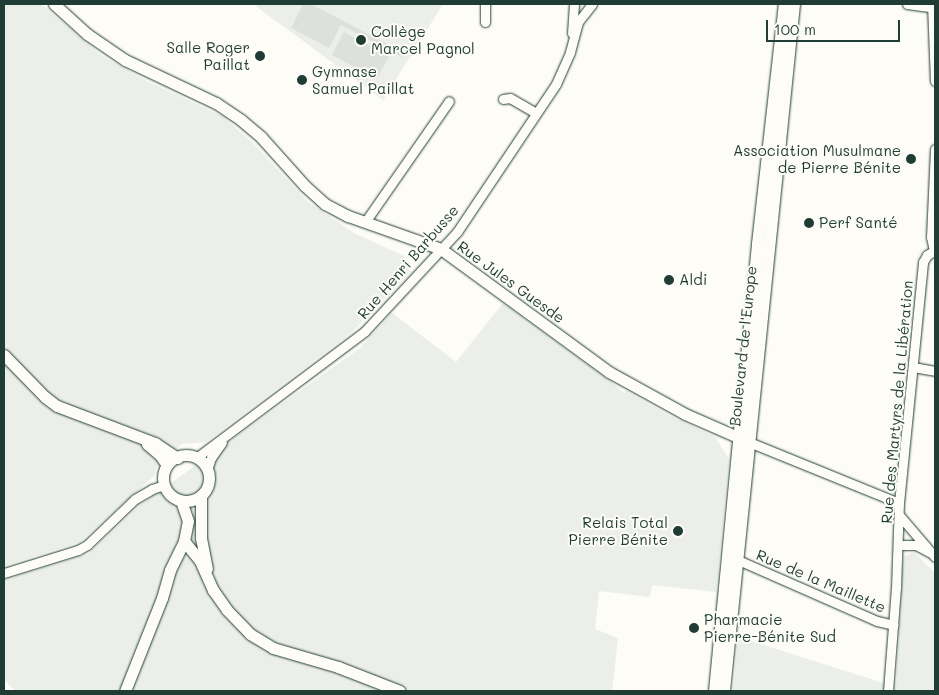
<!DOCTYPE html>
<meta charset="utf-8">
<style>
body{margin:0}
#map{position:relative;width:939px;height:695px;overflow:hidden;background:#fdfcf7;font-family:Mali,sans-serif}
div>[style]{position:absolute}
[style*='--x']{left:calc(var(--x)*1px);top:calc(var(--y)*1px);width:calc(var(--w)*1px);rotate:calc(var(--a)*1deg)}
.built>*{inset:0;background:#eceee9}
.green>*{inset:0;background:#dde0db;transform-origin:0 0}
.roads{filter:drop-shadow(0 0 1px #1f3d34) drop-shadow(0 0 1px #1f3d34)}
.minor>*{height:9px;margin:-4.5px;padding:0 4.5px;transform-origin:4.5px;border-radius:4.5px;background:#fdfcf7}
.tertiary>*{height:11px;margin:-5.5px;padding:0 5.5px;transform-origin:5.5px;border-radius:5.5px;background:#fdfcf7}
.tertiary>.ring{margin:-5.5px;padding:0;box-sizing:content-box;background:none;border:11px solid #fdfcf7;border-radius:50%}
.secondary>*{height:12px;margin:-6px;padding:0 6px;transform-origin:6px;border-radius:6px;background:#fdfcf7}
.dots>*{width:14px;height:14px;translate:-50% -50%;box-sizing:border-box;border:2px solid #fdfcf7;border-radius:50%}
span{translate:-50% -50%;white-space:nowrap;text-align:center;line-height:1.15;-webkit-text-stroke:4px #fdfcf7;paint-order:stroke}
.poi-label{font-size:15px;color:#1f3d34}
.left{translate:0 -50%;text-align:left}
.right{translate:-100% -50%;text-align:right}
.street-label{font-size:15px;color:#1f3d34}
.frame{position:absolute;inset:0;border:5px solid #1f3d34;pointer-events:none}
.scale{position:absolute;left:766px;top:20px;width:134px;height:22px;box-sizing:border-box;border:2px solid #1f3d34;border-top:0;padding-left:6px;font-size:15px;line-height:18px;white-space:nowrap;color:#1f3d34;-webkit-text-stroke:4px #fdfcf7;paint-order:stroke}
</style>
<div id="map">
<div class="built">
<i style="clip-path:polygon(4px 4px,41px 4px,102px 56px,147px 81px,222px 116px,253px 143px,308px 202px,354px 233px,404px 256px,410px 272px,352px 332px,206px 442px,182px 444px,157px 466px,154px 476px,80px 542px,4px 566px)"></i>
<i style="clip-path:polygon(253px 4px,443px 4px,383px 100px)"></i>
<i style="clip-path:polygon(503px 303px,613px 383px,624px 393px,626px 391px,667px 414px,715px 437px,729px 459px,716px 592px,652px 585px,650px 597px,599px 591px,595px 629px,618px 638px,612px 691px,15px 691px,4px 679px,4px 580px,88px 554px,139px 506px,360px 348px,392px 313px,456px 362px)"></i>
<i style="clip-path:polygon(914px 552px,935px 573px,935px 691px,733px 691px,738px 637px,896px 687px,903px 557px)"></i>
</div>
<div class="green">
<i style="clip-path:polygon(301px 4px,311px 4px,404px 53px,402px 57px,341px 25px,329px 48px,291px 28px,303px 5px)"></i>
<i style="left:344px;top:32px;width:51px;height:26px;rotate:28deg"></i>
</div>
<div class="roads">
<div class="minor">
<i style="--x:907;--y:4;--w:28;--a:8"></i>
<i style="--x:932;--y:4;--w:77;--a:87.8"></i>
<i style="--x:485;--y:22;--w:18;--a:-90"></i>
<i style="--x:572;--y:33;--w:29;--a:-86"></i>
<i style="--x:503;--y:99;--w:7;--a:-8"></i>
<i style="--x:510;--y:98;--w:30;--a:30"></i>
<i style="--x:365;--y:222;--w:147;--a:-55.2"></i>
<i style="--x:913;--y:367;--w:22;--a:10"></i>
<i style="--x:744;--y:440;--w:167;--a:22.1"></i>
<i style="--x:196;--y:458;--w:211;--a:-36.9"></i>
<i style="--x:365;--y:331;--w:135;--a:-47.1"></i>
<i style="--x:457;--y:232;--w:178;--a:-56.2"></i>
<i style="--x:556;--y:84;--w:35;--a:-66"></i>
<i style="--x:570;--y:52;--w:31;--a:-75"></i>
<i style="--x:578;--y:22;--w:23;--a:-52"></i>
<i style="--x:207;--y:470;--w:13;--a:-72"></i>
<i style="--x:211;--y:458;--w:19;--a:-55"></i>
<i style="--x:899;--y:515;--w:55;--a:49.4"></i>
<i style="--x:899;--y:545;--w:17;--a:0"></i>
<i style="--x:916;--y:545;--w:15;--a:28"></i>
<i style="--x:738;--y:560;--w:152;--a:23.7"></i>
<i style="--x:877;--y:621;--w:17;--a:13"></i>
<i style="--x:4;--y:573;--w:77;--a:-17.3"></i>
<i style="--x:78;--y:550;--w:10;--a:-29"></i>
<i style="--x:87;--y:545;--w:66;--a:-43.8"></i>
<i style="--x:135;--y:499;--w:20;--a:-30"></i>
<i style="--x:152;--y:489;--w:13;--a:-18"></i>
<i style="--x:888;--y:691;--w:103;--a:-85.6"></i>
<i style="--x:896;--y:588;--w:85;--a:-88"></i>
<i style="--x:899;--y:503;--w:242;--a:-84.3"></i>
<i style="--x:923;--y:262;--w:8;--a:-60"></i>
<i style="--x:927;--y:255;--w:8;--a:-30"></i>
<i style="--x:934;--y:251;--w:14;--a:-102"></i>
<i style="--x:931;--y:237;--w:88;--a:-87.4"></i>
</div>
<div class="tertiary">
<i style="--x:54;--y:4;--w:45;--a:42.3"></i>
<i style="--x:87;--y:34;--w:46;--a:34.4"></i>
<i style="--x:125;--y:60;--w:101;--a:25.3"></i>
<i style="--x:216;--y:103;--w:30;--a:34"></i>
<i style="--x:241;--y:120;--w:26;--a:40"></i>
<i style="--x:261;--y:137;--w:66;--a:48.1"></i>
<i style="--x:305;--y:186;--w:27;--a:42"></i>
<i style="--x:325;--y:204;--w:26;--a:28"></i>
<i style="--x:348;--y:216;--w:99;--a:19.5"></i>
<i style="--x:441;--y:249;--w:208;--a:36.2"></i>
<i style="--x:609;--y:372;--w:87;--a:28.9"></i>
<i style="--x:685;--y:414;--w:60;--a:23.6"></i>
<i style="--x:4;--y:355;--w:59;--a:45.7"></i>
<i style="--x:45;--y:397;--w:15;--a:37"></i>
<i style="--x:57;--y:406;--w:105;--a:20.7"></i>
<i style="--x:155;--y:443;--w:27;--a:34"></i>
<i style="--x:147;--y:444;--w:17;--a:40"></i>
<i style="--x:160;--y:455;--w:12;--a:55"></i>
<i class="ring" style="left:163px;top:455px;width:35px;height:35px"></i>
<i style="--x:201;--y:496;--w:42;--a:90"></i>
<i style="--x:201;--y:538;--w:31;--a:79"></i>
<i style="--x:184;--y:541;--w:26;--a:51"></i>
<i style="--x:200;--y:561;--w:32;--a:66"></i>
<i style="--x:213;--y:590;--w:24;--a:55"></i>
<i style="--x:227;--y:610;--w:33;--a:46"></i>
<i style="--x:250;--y:634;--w:27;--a:31"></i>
<i style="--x:273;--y:648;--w:68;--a:16.3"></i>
<i style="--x:338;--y:667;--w:66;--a:21.2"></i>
<i style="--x:125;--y:691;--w:100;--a:-68.3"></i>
<i style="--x:162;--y:598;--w:29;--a:-74"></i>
<i style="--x:170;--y:570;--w:32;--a:-64"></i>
<i style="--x:184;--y:541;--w:20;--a:-79"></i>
<i style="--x:188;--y:521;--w:21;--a:-109"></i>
</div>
<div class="secondary">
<i style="--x:715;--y:691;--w:449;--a:-84.5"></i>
<i style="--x:758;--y:244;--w:242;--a:-83.6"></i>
<i style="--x:724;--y:691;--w:691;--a:-84.18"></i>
</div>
</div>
<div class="dots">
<i style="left:361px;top:40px;background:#1f3d34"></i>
<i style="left:260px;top:56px;background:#1f3d34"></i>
<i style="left:302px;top:80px;background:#1f3d34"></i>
<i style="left:911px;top:159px;background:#1f3d34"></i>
<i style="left:809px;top:223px;background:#1f3d34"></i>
<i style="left:669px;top:280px;background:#1f3d34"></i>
<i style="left:678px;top:531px;background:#1f3d34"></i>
<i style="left:694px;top:628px;background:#1f3d34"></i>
</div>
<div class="poi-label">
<span class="left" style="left:371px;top:40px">Collège<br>Marcel Pagnol</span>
<span class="right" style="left:250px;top:56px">Salle Roger<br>Paillat</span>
<span class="left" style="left:312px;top:80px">Gymnase<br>Samuel Paillat</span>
<span class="right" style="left:901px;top:159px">Association Musulmane<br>de Pierre Bénite</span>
<span class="left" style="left:819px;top:223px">Perf Santé</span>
<span class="left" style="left:679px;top:280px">Aldi</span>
<span class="right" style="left:668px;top:531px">Relais Total<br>Pierre Bénite</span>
<span class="left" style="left:704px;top:628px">Pharmacie<br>Pierre-Bénite Sud</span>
</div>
<div class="street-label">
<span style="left:408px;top:262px;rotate:-49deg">Rue Henri Barbusse</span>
<span style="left:511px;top:282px;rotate:36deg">Rue Jules Guesde</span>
<span style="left:743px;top:346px;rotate:-84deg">Boulevard de l'Europe</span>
<span style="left:897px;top:402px;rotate:-85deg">Rue des Martyrs de la Libération</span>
<span style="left:821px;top:581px;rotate:23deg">Rue de la Maillette</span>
</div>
<div class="frame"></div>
<div class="scale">100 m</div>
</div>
